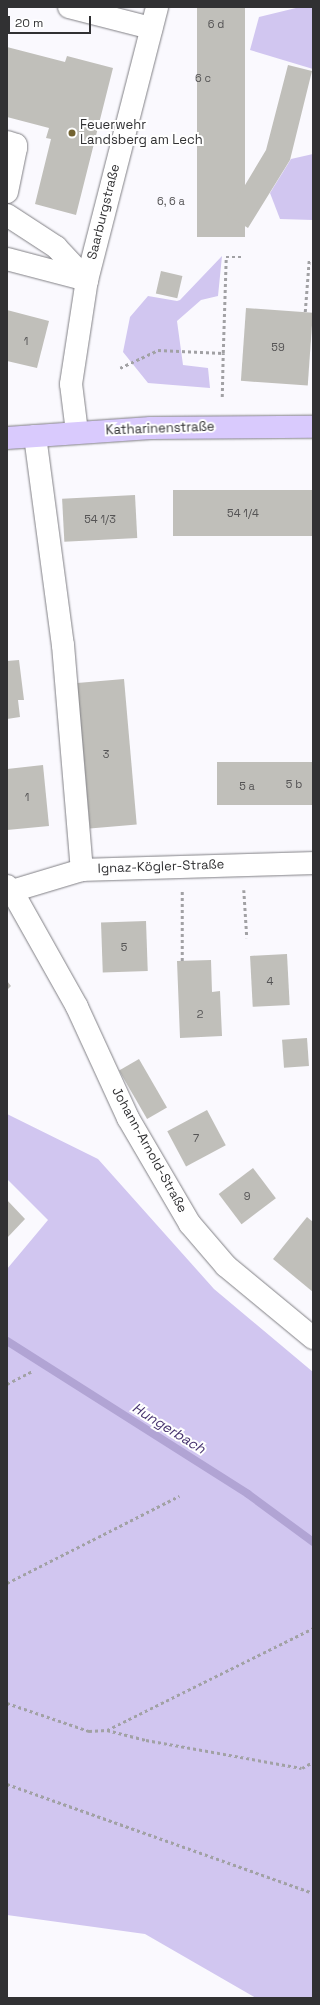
<!DOCTYPE html>
<meta charset="utf-8">
<style>
body{margin:0}
#map{position:relative;width:320px;height:2005px;overflow:hidden;background:#faf9fe;font-family:"Space Grotesk",sans-serif}
div>[style]{position:absolute}
[style*='--x']{left:calc(var(--x)*1px);top:calc(var(--y)*1px);width:calc(var(--w)*1px);rotate:calc(var(--a)*1deg)}
.green>*{inset:0;background:#d1c6f0}
.stream>*{height:8px;margin:-4px;padding:0 4px;transform-origin:4px;border-radius:4px;background:#b1a4d4}
.building>*{inset:0;background:#c0bfba;transform-origin:0 0}
.path>*{height:2.5px;margin-top:-1.25px;transform-origin:0;background:repeating-linear-gradient(90deg,#a1a1a4 0 3px,transparent 0 6px)}
.roads{filter:drop-shadow(0 0 1px #818085) drop-shadow(0 0 1px #818085)}
.minor>*{height:22px;margin:-11px;padding:0 11px;transform-origin:11px;border-radius:11px;background:#fff}
.major>*{height:22px;margin:-11px;padding:0 11px;transform-origin:11px;border-radius:11px;background:#d9cafd}
.dots>*{width:11px;height:11px;translate:-50% -50%;box-sizing:border-box;border:2px solid #fff;border-radius:50%}
span{translate:-50% -50%;white-space:nowrap;text-align:center;line-height:1.15;-webkit-text-stroke:4px #fff;paint-order:stroke}
.number-label{font-size:11px;color:#555455}
.number-label span{-webkit-text-stroke-width:0}
.poi-label{font-size:13px;color:#313133}
.left{translate:0 -50%;text-align:left}
.street-label{font-size:13px;color:#313133}
.water-label{font-size:14px;color:#48346f;font-style:italic}
.frame{position:absolute;inset:0;border:8px solid #313133;pointer-events:none}
.scale{position:absolute;left:8px;top:16px;width:83px;height:18px;box-sizing:border-box;border:2px solid #313133;border-top:0;padding-left:5px;font-size:12px;line-height:14px;white-space:nowrap;color:#313133;-webkit-text-stroke:3px #fff;paint-order:stroke}
</style>
<div id="map">
<div class="green">
<i style="clip-path:polygon(300px 7px,313px 7px,313px 69px,250px 50px,259px 17px)"></i>
<i style="clip-path:polygon(313px 154px,313px 220px,280px 219px,270px 193px,291px 159px)"></i>
<i style="clip-path:polygon(222px 256px,218px 296px,201px 300px,177px 321px,183px 365px,208px 368px,210px 388px,148px 383px,123px 352px,130px 317px,148px 296px,177px 301px,180px 300px)"></i>
<i style="clip-path:polygon(7px 1114px,98px 1159px,214px 1289px,313px 1372px,313px 1998px,256px 1998px,145px 1934px,7px 1915px,7px 1269px,48px 1220px,7px 1179px)"></i>
</div>
<div class="stream">
<i style="--x:7;--y:1341;--w:285;--a:32.4"></i>
<i style="--x:248;--y:1494;--w:81;--a:36.4"></i>
</div>
<div class="building">
<i style="left:197px;top:7px;width:48px;height:230px"></i>
<i style="clip-path:polygon(7px 47px,65px 62px,67px 56px,113px 68px,76px 215px,35px 204px,51px 139px,46px 138px,49px 128px,7px 117px)"></i>
<i style="clip-path:polygon(288px 65px,312px 71px,290px 160px,248px 228px,227px 215px,266px 150px)"></i>
<i style="left:161px;top:271px;width:22px;height:23px;rotate:13deg"></i>
<i style="left:246px;top:308px;width:67px;height:73px;rotate:4deg"></i>
<i style="clip-path:polygon(7px 310px,49px 321px,37px 368px,7px 361px)"></i>
<i style="left:173px;top:490px;width:140px;height:46px"></i>
<i style="left:135px;top:495px;width:43px;height:73px;rotate:87deg"></i>
<i style="clip-path:polygon(19px 660px,24px 700px,18px 700px,20px 717px,7px 719px,7px 661px)"></i>
<i style="left:124px;top:679px;width:146px;height:47px;rotate:85deg"></i>
<i style="left:313px;top:762px;width:43px;height:96px;rotate:90deg"></i>
<i style="clip-path:polygon(43px 765px,49px 826px,7px 830px,7px 769px)"></i>
<i style="left:146px;top:921px;width:50px;height:45px;rotate:88deg"></i>
<i style="left:287px;top:954px;width:51px;height:37px;rotate:87deg"></i>
<i style="clip-path:polygon(211px 960px,212px 992px,220px 991px,222px 1036px,180px 1038px,177px 961px)"></i>
<i style="clip-path:polygon(7px 981px,11px 986px,7px 990px)"></i>
<i style="left:307px;top:1038px;width:28px;height:25px;rotate:86deg"></i>
<i style="left:139px;top:1059px;width:56px;height:23px;rotate:60deg"></i>
<i style="left:207px;top:1110px;width:40px;height:45px;rotate:62deg"></i>
<i style="left:253px;top:1168px;width:38px;height:43px;rotate:53deg"></i>
<i style="clip-path:polygon(7px 1200px,25px 1219px,7px 1238px)"></i>
<i style="clip-path:polygon(307px 1217px,313px 1222px,313px 1292px,273px 1259px)"></i>
</div>
<div class="path">
<i style="--x:305;--y:312;--w:52;--a:-85.6"></i>
<i style="--x:120;--y:368;--w:42;--a:-25.3"></i>
<i style="--x:158;--y:350;--w:65;--a:2.6"></i>
<i style="--x:223;--y:353;--w:96;--a:-88.2"></i>
<i style="--x:226;--y:257;--w:18;--a:0"></i>
<i style="--x:222;--y:397;--w:44;--a:-88.7"></i>
<i style="--x:244;--y:890;--w:48;--a:86.4"></i>
<i style="--x:182;--y:961;--w:70;--a:-90"></i>
<i style="--x:7;--y:1384;--w:28;--a:-27"></i>
<i style="--x:7;--y:1583;--w:193;--a:-26.8"></i>
<i style="--x:7;--y:1703;--w:87;--a:18.9"></i>
<i style="--x:89;--y:1731;--w:18;--a:-3"></i>
<i style="--x:107;--y:1730;--w:230;--a:-26.3"></i>
<i style="--x:107;--y:1730;--w:40;--a:14.4"></i>
<i style="--x:146;--y:1740;--w:158;--a:10.2"></i>
<i style="--x:302;--y:1768;--w:13;--a:-29"></i>
<i style="--x:7;--y:1784;--w:325;--a:19.6"></i>
</div>
<div class="roads">
<div class="minor">
<i style="--x:69;--y:7;--w:85;--a:14.4"></i>
<i style="--x:7;--y:142;--w:9;--a:18"></i>
<i style="--x:16;--y:145;--w:3;--a:90"></i>
<i style="--x:16;--y:148;--w:45;--a:101.6"></i>
<i style="--x:7;--y:215;--w:59;--a:33.1"></i>
<i style="--x:56;--y:247;--w:45;--a:46.8"></i>
<i style="--x:7;--y:259;--w:83;--a:14.7"></i>
<i style="--x:77;--y:432;--w:48;--a:-97.1"></i>
<i style="--x:71;--y:384;--w:105;--a:-81.3"></i>
<i style="--x:87;--y:280;--w:282;--a:-75.6"></i>
<i style="--x:35;--y:436;--w:211;--a:82.4"></i>
<i style="--x:63;--y:645;--w:226;--a:85.2"></i>
<i style="--x:7;--y:886;--w:7;--a:45"></i>
<i style="--x:12;--y:891;--w:133;--a:60.7"></i>
<i style="--x:77;--y:1007;--w:122;--a:65.3"></i>
<i style="--x:128;--y:1118;--w:123;--a:59.7"></i>
<i style="--x:190;--y:1224;--w:55;--a:49.4"></i>
<i style="--x:226;--y:1266;--w:113;--a:39.6"></i>
<i style="--x:12;--y:891;--w:73;--a:-16.7"></i>
<i style="--x:82;--y:870;--w:231;--a:-1.7"></i>
</div>
<div class="major">
<i style="--x:7;--y:438;--w:144;--a:-4"></i>
<i style="--x:151;--y:428;--w:162;--a:-0.4"></i>
</div>
</div>
<div class="dots">
<i style="left:72px;top:133px;background:#736331"></i>
</div>
<div class="number-label">
<span style="left:216px;top:24px">6 d</span>
<span style="left:203px;top:78px">6 c</span>
<span style="left:171px;top:201px">6, 6 a</span>
<span style="left:26px;top:341px">1</span>
<span style="left:278px;top:347px">59</span>
<span style="left:243px;top:513px">54 1/4</span>
<span style="left:100px;top:519px">54 1/3</span>
<span style="left:106px;top:754px">3</span>
<span style="left:294px;top:784px">5 b</span>
<span style="left:247px;top:786px">5 a</span>
<span style="left:27px;top:797px">1</span>
<span style="left:124px;top:947px">5</span>
<span style="left:270px;top:981px">4</span>
<span style="left:200px;top:1014px">2</span>
<span style="left:196px;top:1138px">7</span>
<span style="left:247px;top:1196px">9</span>
</div>
<div class="poi-label">
<span class="left" style="left:80px;top:133px">Feuerwehr<br>Landsberg am Lech</span>
</div>
<div class="street-label">
<span style="left:104px;top:212px;rotate:-76deg">Saarburgstraße</span>
<span style="left:160px;top:429px;rotate:-2deg">Katharinenstraße</span>
<span style="left:161px;top:867px;rotate:-2deg">Ignaz-Kögler-Straße</span>
<span style="left:149px;top:1150px;rotate:61deg">Johann-Arnold-Straße</span>
</div>
<div class="water-label">
<span style="left:169px;top:1428px;rotate:32deg">Hungerbach</span>
</div>
<div class="frame"></div>
<div class="scale">20 m</div>
</div>
